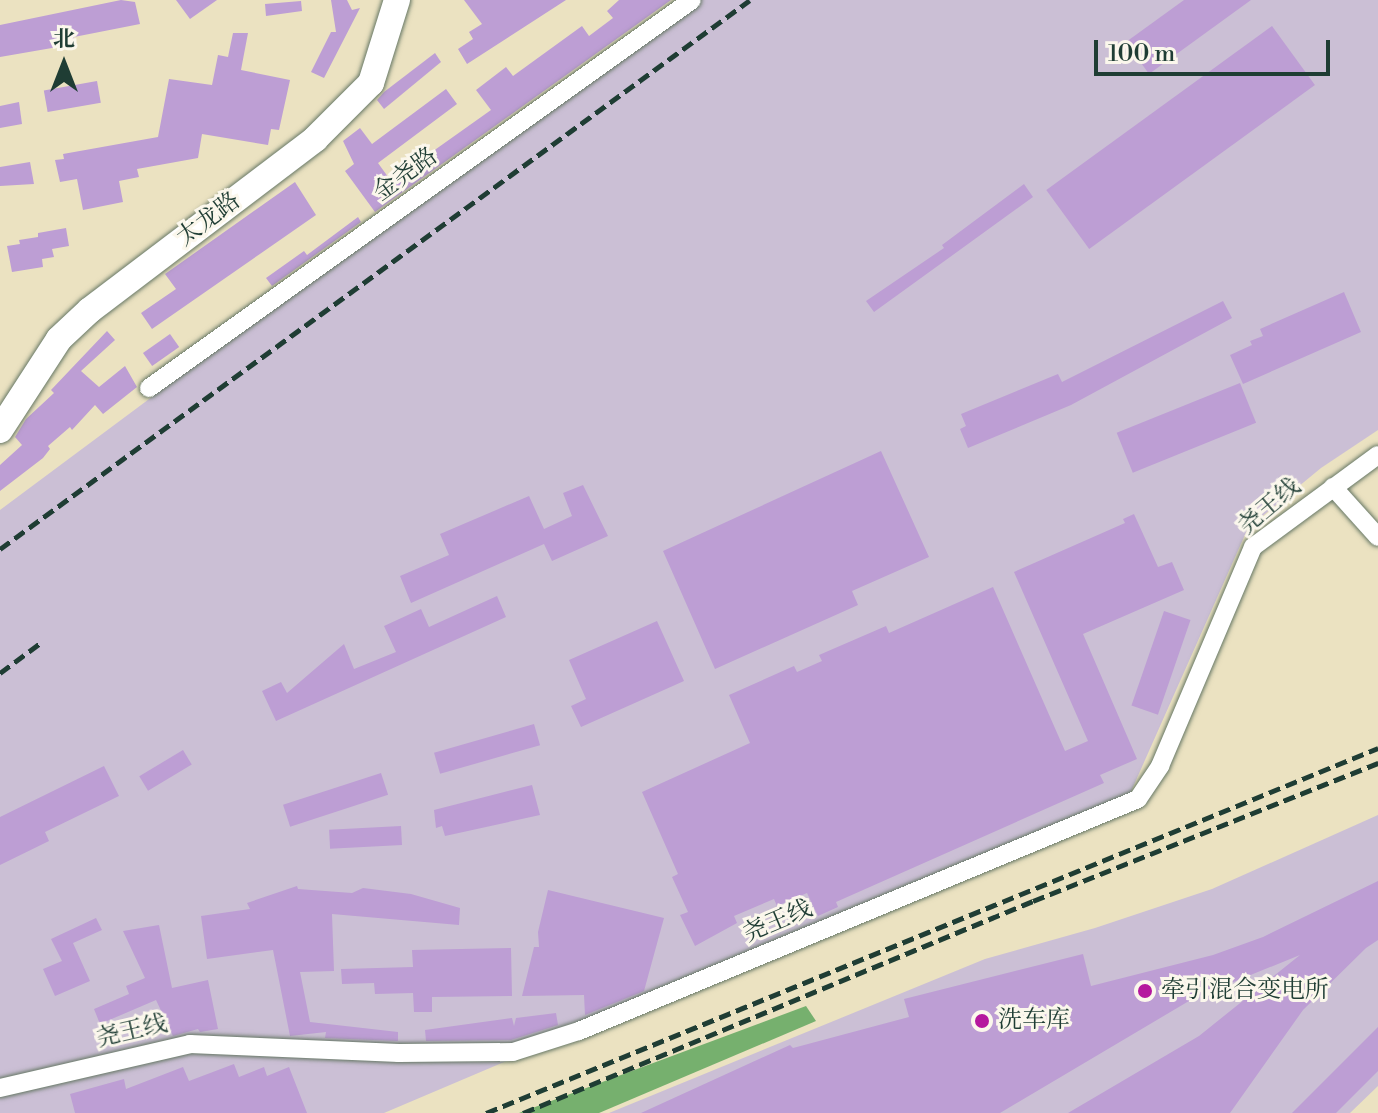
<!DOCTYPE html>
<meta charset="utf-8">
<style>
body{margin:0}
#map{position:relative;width:1378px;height:1113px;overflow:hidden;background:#ebe2c1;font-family:"Libre Bodoni","Noto Serif SC",serif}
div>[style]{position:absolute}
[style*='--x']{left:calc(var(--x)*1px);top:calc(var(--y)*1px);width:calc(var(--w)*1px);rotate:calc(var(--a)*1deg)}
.industrial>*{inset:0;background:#cbbfd5}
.forest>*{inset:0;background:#76b06e}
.building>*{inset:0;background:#bd9ed4;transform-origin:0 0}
.roads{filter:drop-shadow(0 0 2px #667765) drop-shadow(0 0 2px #667765)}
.street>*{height:18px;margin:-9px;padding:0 9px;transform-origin:9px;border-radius:9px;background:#fff}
.secondary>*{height:26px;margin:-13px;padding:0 13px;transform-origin:13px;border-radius:13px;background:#fff}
.rail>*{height:5px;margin-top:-2.5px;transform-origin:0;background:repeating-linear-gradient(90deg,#1f3d34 0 12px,transparent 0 18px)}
.dots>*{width:22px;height:22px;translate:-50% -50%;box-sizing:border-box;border:4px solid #fbf7ec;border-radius:50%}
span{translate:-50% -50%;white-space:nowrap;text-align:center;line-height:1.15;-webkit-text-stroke:6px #fbf7ec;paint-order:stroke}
.street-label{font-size:24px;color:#1f3d34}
.poi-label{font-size:24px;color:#1f3d34}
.left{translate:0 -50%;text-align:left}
.north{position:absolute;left:24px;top:24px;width:80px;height:80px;-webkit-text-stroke:6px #fbf7ec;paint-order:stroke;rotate:0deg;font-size:22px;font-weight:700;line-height:32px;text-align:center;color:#1f3d34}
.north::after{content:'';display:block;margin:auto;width:28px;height:36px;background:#1f3d34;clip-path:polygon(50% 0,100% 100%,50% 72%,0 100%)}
.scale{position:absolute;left:1094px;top:40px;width:236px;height:36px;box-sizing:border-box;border:4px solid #1f3d34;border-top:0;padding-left:10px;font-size:24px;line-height:28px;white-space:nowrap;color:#1f3d34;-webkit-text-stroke:6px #fbf7ec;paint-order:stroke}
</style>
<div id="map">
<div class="industrial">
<i style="clip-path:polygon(685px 0,1378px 0,1378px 430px,1321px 468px,1248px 528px,1129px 796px,384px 1113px,0 1113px,0 510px)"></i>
<i style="clip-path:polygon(1378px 815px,1378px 1086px,1350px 1113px,609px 1113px,985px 959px,1095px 928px,1212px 889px)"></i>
</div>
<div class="forest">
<i style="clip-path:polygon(806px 1006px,816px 1021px,599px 1113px,519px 1113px)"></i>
</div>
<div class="building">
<i style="clip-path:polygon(121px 0,135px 2px,140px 24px,74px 37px,75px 44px,0 57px,0 25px)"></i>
<i style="clip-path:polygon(176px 0,217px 0,190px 19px)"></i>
<i style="clip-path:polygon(331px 0,347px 0,352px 10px,360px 8px,324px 78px,311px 72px,331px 32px,336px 32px)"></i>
<i style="clip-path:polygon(464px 0,566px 0,467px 64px,458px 49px,473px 39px,469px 32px,482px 24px)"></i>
<i style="clip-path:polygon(619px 0,671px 0,375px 212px,345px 171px,354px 164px,343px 141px,360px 128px,372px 144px,446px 89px,457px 104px,378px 163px,391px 181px,491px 110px,476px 90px,506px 67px,513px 76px,582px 26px,589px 36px,613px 18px,607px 11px)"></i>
<i style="clip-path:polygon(1184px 0,1251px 0,1149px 74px,1126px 42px)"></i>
<i style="clip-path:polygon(301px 1px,302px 11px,266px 16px,265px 4px)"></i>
<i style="left:1272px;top:26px;width:73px;height:279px;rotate:54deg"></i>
<i style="clip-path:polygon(233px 33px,248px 33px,241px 70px,290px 80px,279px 130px,271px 129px,268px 145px,202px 134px,198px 158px,137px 169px,139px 177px,119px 181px,123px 202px,83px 210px,77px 179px,60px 182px,55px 160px,64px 159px,63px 154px,158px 137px,169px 79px,212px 85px,218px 55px,228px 57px)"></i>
<i style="clip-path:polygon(435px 53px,441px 62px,384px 109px,377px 100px,384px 92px)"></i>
<i style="left:97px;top:81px;width:22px;height:54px;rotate:80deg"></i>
<i style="clip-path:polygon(19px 102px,22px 124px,0 128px,0 106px)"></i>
<i style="clip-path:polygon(30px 162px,34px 184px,0 186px,0 167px)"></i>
<i style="clip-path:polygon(295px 182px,316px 215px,152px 329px,141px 313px,176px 289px,165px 274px)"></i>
<i style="clip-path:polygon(1024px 184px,1033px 197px,874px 312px,866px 301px,944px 248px,942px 245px)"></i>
<i style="clip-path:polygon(358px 217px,361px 222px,272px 286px,266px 278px,304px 251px,307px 255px)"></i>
<i style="clip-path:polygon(66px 228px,69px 246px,52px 249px,54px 257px,42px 259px,43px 267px,12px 272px,7px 246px,20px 244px,19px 240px,38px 237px,38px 233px)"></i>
<i style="clip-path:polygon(1344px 292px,1361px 332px,1243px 384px,1230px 355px,1252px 345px,1250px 341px,1263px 336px,1260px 329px)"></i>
<i style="clip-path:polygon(1223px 301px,1232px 318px,1071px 405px,968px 448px,960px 429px,966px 426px,961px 414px,1058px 374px,1062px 382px)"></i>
<i style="clip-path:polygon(107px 331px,115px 340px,81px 371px,99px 387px,125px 366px,137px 387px,103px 414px,95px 405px,72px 430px,70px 427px,48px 446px,50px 449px,43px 458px,0 491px,0 465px,22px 445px,15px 437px,26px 419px,54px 393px,51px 390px)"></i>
<i style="left:170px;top:334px;width:16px;height:33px;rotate:55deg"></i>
<i style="left:1240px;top:383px;width:43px;height:133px;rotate:68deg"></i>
<i style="clip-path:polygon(881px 451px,929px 557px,852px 591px,858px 605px,715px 669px,663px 551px)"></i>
<i style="clip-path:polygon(583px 485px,608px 536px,552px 561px,544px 544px,411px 603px,400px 576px,449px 555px,440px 534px,529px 496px,544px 529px,572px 516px,563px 493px)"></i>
<i style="clip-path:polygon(1134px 514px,1158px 567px,1172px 562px,1184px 590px,1083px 634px,1137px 759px,1100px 775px,1104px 783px,836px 902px,838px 907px,818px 916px,807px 893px,777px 906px,774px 899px,734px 916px,737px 923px,695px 946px,680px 915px,688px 912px,672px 877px,678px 874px,642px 792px,750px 743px,729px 695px,794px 666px,797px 672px,822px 661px,819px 655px,886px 626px,889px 633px,993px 587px,1065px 751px,1088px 741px,1014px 572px,1125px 523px,1123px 519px)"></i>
<i style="clip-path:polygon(497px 596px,506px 617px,276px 721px,262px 691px,281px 682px,287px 693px,344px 644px,354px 669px,396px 652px,384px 626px,421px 609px,429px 627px)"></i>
<i style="left:1164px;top:611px;width:28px;height:100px;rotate:19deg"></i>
<i style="clip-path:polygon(657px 621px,684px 681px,581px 727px,571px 706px,586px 699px,569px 660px)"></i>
<i style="left:534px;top:724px;width:22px;height:104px;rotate:74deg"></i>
<i style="left:183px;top:750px;width:17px;height:51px;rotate:59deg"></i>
<i style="clip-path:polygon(104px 766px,119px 796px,45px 832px,49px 841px,0 865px,0 817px)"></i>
<i style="left:381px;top:773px;width:23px;height:103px;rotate:72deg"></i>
<i style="clip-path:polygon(532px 785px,540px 815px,445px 836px,442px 826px,436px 828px,434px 810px)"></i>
<i style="left:401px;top:826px;width:19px;height:72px;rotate:87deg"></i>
<i style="clip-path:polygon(1378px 881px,1378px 940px,1366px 948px,1303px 1010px,1230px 1113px,1068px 1113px,1199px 1036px,1300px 955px,1194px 998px,1000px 1113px,641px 1113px,790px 1045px,793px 1048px,909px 1017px,904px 999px,1083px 954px,1091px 986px,1213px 955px,1263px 937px)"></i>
<i style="clip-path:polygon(297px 886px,298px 889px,352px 893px,363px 888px,411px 894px,460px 908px,459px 925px,332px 914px,334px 971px,300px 972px,310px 1022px,398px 1032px,398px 1041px,325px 1038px,326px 1032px,290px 1036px,273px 950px,207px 959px,201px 916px,250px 909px,247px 903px)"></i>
<i style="clip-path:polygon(548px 890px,664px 918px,644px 991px,585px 1015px,584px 995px,522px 996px,534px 947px,539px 947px,538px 932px)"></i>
<i style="clip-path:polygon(96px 918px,102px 930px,73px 943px,90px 981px,55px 996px,43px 969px,62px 961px,51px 939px)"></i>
<i style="clip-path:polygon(159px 925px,172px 988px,208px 980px,218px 1029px,200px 1032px,198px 1029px,173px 1036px,156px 1000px,100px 1024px,94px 1009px,129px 994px,126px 986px,145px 978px,123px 931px)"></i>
<i style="clip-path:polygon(511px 948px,512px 996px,432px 997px,432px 1012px,414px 1012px,413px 993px,375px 994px,374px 983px,342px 984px,341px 969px,413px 967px,412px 950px)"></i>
<i style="clip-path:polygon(556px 1013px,558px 1025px,511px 1040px,426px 1041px,425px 1030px,512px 1018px,514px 1026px,516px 1018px)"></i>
<i style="clip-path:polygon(1378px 1027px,1378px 1071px,1336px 1113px,1292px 1113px)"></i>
<i style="clip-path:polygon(234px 1064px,239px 1077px,264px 1067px,267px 1076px,289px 1067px,307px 1113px,75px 1113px,70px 1094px,124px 1079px,126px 1089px,183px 1067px,189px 1081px)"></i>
</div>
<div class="roads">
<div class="street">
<i style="--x:149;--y:388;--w:667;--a:-35.55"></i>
<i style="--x:1333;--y:487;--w:67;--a:48"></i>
<i style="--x:0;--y:1088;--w:195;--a:-13"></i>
<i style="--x:190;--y:1044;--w:209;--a:2.5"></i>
<i style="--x:399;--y:1053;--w:114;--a:-0.5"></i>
<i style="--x:513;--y:1052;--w:69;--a:-17.7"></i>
<i style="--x:579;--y:1031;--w:605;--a:-22.54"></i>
<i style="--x:1138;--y:799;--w:40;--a:-56"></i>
<i style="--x:1160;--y:766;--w:238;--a:-67"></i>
<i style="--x:1253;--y:547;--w:155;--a:-36.4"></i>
</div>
<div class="secondary">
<i style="--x:0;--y:430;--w:108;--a:-57"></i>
<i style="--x:59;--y:339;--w:42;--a:-43.1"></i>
<i style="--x:90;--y:310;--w:283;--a:-37.2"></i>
<i style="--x:315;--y:139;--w:79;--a:-45"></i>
<i style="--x:371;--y:83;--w:87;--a:-72.6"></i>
</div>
</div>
<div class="rail">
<i style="--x:0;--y:549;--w:929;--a:-36.2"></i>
<i style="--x:0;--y:673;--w:49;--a:-36.6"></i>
<i style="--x:486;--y:1113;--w:964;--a:-22.25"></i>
<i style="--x:523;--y:1113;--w:552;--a:-22.57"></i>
<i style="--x:1033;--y:901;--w:372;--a:-21.8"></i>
</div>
<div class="dots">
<i style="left:1145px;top:991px;background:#b5179e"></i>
<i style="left:982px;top:1021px;background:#b5179e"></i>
</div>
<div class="street-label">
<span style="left:406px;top:175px;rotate:-36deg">金尧路</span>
<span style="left:209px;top:220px;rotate:-37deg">太龙路</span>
<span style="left:1270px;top:507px;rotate:-40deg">尧王线</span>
<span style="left:778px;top:922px;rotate:-23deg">尧王线</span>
<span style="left:132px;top:1032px;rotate:-13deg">尧王线</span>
</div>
<div class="poi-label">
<span class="left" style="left:1161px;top:991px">牵引混合变电所</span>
<span class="left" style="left:998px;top:1021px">洗车库</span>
</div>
<div class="north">北</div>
<div class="scale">100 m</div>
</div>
